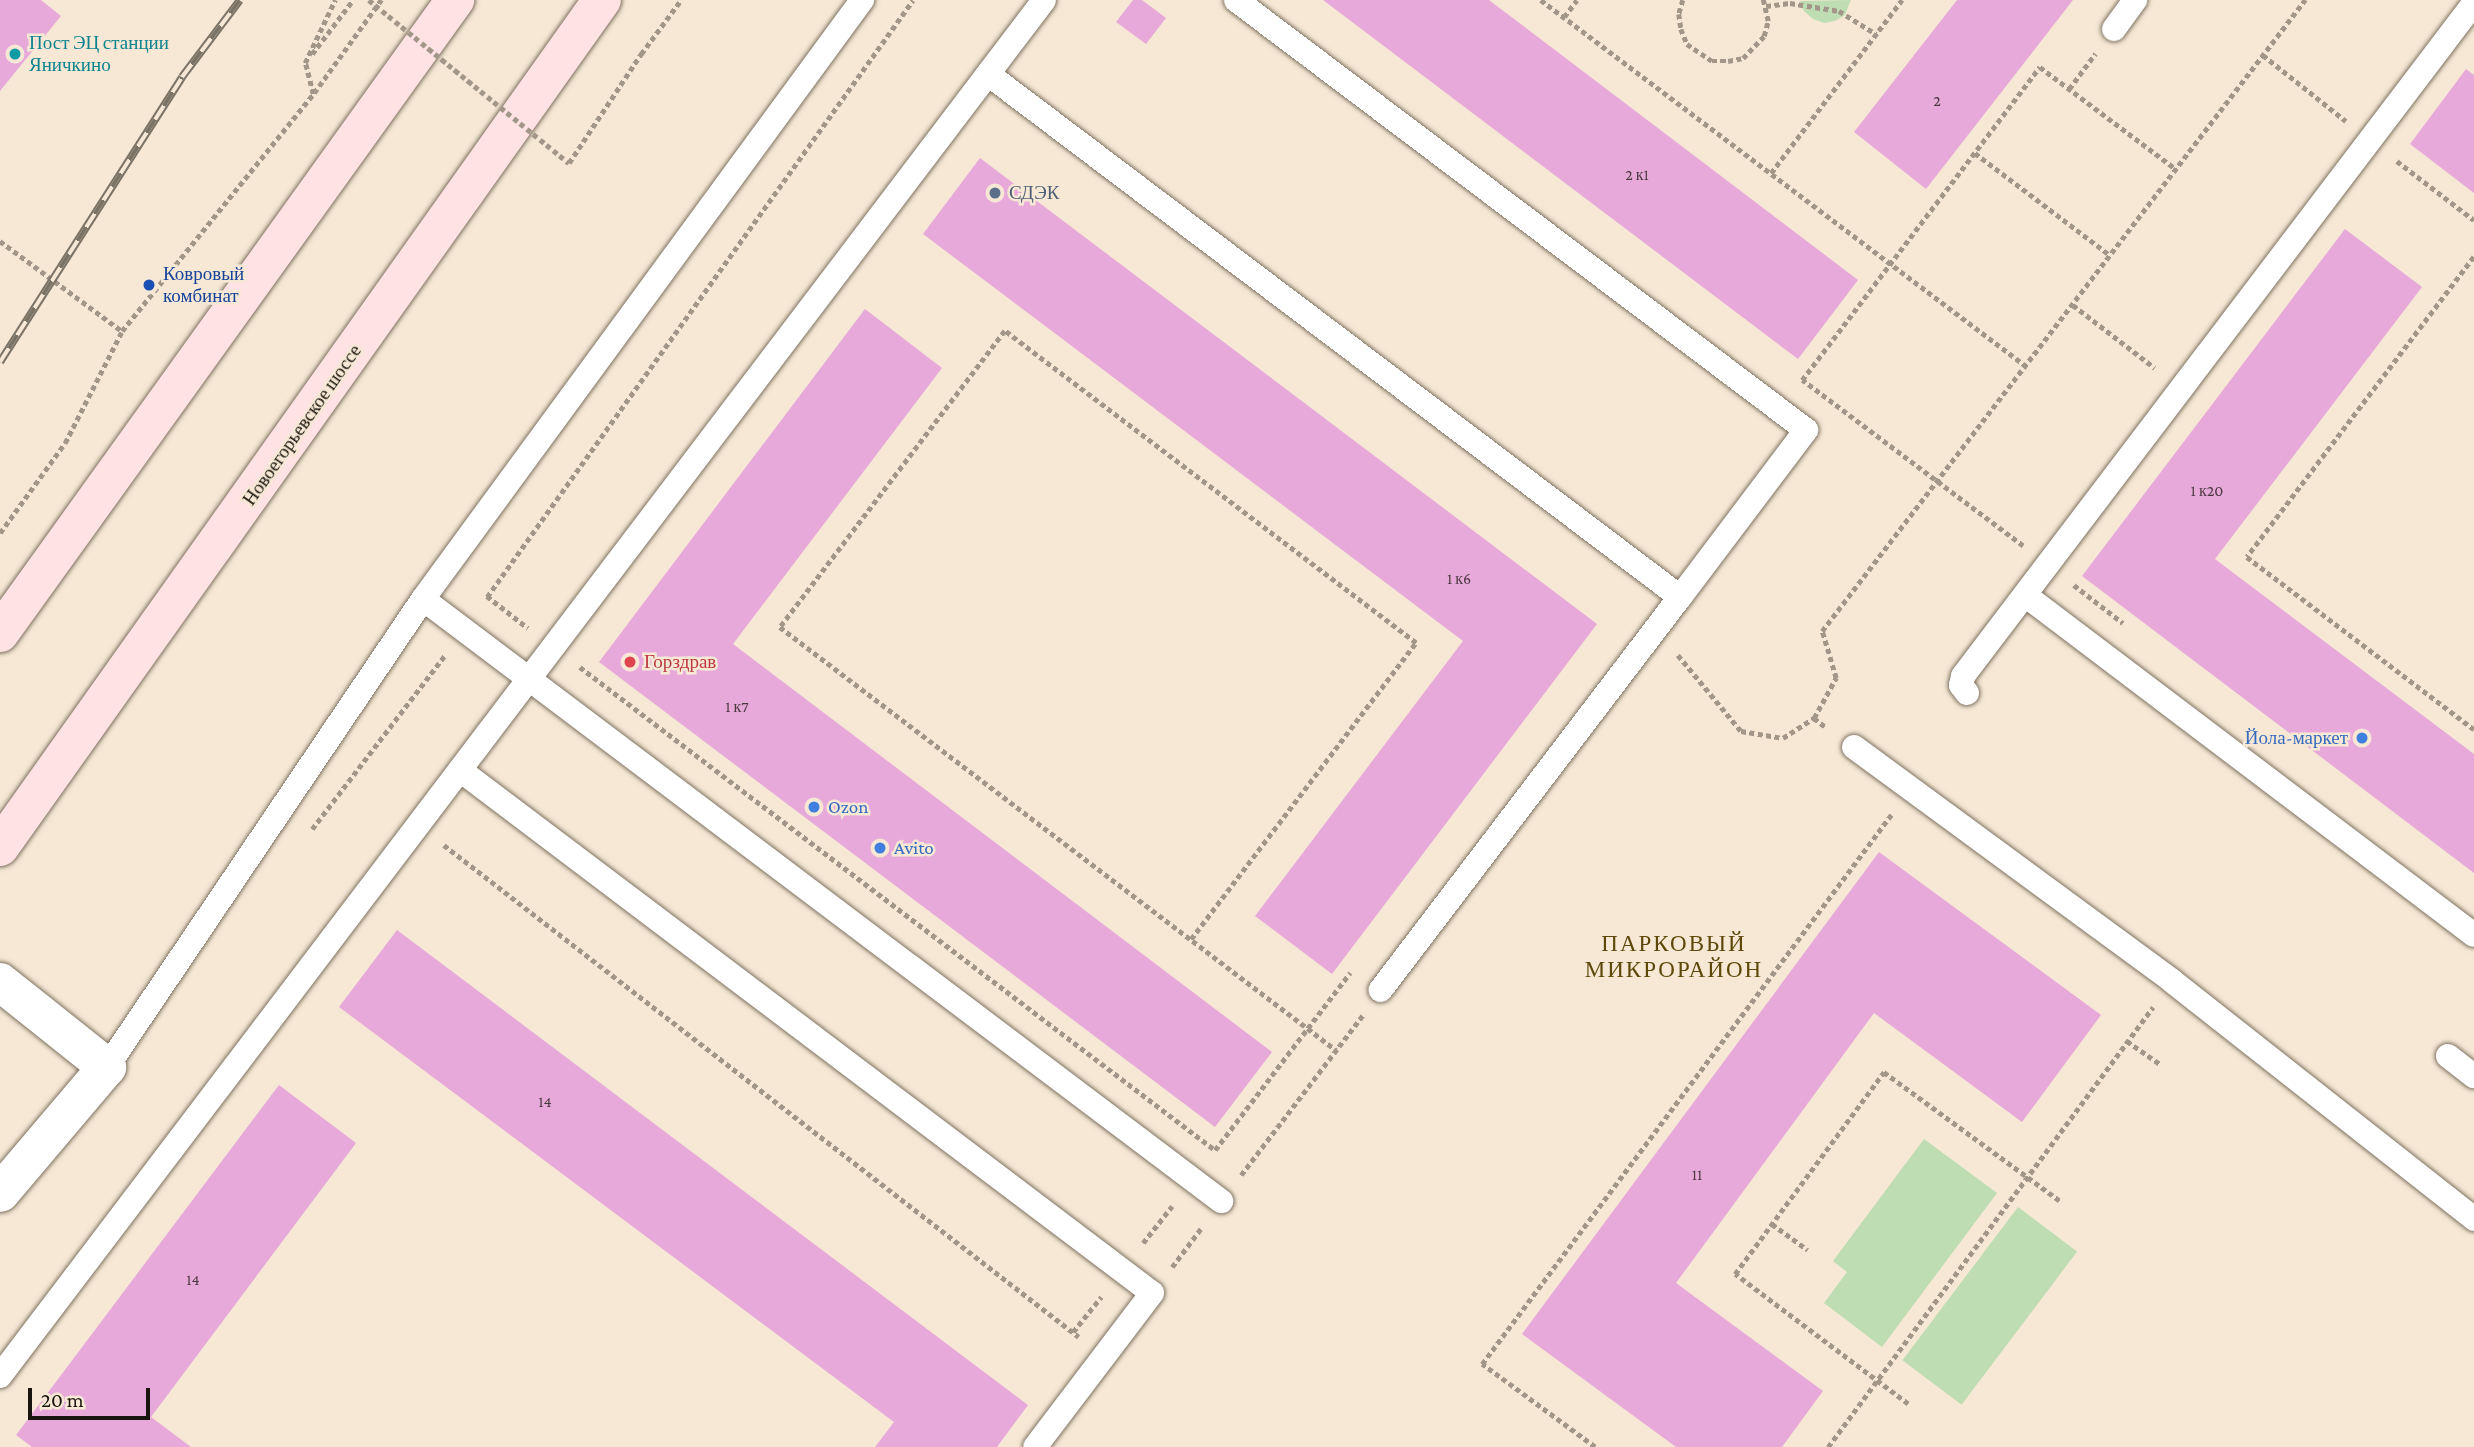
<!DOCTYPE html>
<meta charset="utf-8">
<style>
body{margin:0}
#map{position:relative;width:2474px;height:1447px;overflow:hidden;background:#f6e8d5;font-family:"Crimson Pro",serif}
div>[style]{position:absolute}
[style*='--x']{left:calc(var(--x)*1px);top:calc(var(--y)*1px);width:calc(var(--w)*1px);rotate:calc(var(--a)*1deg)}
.green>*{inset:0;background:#beddb2;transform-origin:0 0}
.building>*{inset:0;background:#e7a9da}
.path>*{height:4.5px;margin-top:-2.25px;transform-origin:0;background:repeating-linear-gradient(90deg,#a19688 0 5px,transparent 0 8.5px)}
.roads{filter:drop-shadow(0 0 2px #7f7261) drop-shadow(0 0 2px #7f7261)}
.service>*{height:24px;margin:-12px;padding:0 12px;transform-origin:12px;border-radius:12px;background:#fff}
.tertiary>*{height:38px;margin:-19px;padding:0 19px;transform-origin:19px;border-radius:19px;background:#fff}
.secondary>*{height:38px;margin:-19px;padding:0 19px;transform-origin:19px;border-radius:19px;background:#ffe2e3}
.rail>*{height:8px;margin-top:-4px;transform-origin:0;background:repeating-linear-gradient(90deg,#f6e8d5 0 16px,#7c7367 0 32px);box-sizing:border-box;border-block:2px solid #7c7367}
.path-bridge>*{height:4.5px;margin-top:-2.25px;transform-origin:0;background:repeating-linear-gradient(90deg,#a19688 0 5px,transparent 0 8.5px)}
.dots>*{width:19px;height:19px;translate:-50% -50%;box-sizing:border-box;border:4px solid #f6e8d5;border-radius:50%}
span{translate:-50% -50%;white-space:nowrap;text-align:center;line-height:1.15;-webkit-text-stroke:5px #f6e8d5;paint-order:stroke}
.number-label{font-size:16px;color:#4c3940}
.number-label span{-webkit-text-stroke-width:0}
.culture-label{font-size:19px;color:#0d838f}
.left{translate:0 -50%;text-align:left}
.service-label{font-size:19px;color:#4e5e75}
.transit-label{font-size:19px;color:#164399}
.street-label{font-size:19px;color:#19140d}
.health-label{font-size:19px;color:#be3a42}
.shop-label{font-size:19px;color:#366cbe}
.right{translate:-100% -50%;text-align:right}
.quarter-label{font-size:23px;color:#5d4809;letter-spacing:2px}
.scale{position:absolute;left:28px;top:1388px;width:122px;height:32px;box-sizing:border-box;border:4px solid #19140d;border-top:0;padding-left:9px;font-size:21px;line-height:24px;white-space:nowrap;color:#19140d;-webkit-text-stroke:5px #f6e8d5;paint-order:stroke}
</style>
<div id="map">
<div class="green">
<i style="clip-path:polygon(1851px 0,1845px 15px,1835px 21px,1824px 23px,1813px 19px,1804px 11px,1800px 1px)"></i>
<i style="clip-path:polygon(1924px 1139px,1997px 1193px,1882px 1347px,1824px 1303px,1847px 1272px,1833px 1261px)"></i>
<i style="left:2018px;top:1207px;width:74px;height:192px;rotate:37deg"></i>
</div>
<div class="building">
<i style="clip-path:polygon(0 0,41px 0,61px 16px,0 91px)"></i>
<i style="clip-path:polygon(1133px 0,1142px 0,1166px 18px,1146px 44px,1116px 22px)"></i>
<i style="clip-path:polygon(1323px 0,1489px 0,1858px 280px,1798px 359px)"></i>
<i style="clip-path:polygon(1957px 0,2073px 0,1926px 189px,1854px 132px)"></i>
<i style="clip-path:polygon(2466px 69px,2474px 75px,2474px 193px,2410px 144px)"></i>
<i style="clip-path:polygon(980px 158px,1597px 624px,1332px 974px,1255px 916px,1463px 641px,923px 234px)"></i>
<i style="clip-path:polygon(2345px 229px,2422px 287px,2215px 559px,2474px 754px,2474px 873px,2082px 576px)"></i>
<i style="clip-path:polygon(865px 309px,942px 368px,733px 644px,1272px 1052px,1215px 1127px,599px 662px)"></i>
<i style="clip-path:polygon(1879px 852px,2101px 1015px,2022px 1122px,1874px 1013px,1676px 1283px,1823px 1391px,1782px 1447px,1676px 1447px,1522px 1334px)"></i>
<i style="clip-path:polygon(397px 930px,1028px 1405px,997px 1447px,875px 1447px,894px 1422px,339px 1007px)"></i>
<i style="clip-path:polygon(279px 1085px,356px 1143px,151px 1417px,191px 1447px,32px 1447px,16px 1435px)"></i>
</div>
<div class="path">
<i style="--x:1541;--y:0;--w:608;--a:37.04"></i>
<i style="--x:1683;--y:0;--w:15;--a:106"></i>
<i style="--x:1679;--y:14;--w:15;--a:82"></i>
<i style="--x:1681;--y:29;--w:16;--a:68"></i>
<i style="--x:1687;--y:44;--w:30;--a:34"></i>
<i style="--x:1712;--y:61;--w:16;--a:0"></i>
<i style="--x:1728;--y:61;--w:15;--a:-11"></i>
<i style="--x:1743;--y:58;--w:30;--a:-46"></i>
<i style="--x:1764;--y:36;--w:16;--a:-75"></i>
<i style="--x:1768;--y:21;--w:22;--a:-103"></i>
<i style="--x:1766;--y:6;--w:24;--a:-7"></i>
<i style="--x:1790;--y:3;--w:50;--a:9.3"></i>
<i style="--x:1839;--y:11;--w:44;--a:31.9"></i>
<i style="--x:1564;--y:17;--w:21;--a:-53"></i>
<i style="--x:312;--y:54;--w:68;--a:-52.8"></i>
<i style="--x:2263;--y:55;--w:106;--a:38.5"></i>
<i style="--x:2069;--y:89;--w:44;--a:-53.4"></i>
<i style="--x:314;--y:93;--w:115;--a:-54.2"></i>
<i style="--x:1975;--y:153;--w:169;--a:37.1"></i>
<i style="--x:2397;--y:161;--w:97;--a:37.5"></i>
<i style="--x:569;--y:163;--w:131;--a:-56.6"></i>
<i style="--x:641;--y:54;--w:67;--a:-53.5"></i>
<i style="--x:1771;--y:173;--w:217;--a:-52.9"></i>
<i style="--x:0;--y:241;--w:152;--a:36.4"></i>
<i style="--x:2474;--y:257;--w:376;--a:127.1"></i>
<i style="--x:2247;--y:557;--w:285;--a:37.2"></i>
<i style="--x:2073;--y:305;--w:103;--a:37.5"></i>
<i style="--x:0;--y:533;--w:111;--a:-54.2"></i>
<i style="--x:65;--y:443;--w:126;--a:-63"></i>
<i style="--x:122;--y:331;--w:304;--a:-51.1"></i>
<i style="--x:313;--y:94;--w:32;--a:-104"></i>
<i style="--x:305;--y:63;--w:70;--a:-64.5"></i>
<i style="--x:2023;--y:546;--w:276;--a:-143.1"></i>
<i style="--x:1802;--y:380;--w:393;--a:-52.8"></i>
<i style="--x:2040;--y:67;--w:170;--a:36.9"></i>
<i style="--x:2074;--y:585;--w:62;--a:37.8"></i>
<i style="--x:487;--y:596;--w:52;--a:38"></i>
<i style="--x:487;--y:597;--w:733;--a:-54.49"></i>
<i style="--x:1678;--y:655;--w:99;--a:50.3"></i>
<i style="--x:1741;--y:731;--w:43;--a:9.5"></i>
<i style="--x:1783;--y:738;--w:37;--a:-33"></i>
<i style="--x:1814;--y:718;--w:46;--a:-61.2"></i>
<i style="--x:1836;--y:678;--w:49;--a:-106.6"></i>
<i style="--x:1822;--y:631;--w:795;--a:-52.57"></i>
<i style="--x:580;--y:667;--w:798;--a:37.26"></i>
<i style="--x:1215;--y:1150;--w:223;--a:-52.7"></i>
<i style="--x:1814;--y:718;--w:16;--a:38"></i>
<i style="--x:312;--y:829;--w:219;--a:-52.6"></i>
<i style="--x:444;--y:845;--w:803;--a:37.77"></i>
<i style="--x:1191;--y:939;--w:372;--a:-52.8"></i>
<i style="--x:1416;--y:643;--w:516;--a:-142.8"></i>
<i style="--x:1005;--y:331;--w:372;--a:127.2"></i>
<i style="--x:780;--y:627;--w:699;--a:37.26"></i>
<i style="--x:2127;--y:1041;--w:40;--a:34.9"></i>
<i style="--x:1241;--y:1175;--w:201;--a:-52.7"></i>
<i style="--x:1772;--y:1224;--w:44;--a:35.8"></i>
<i style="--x:1143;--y:1243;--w:47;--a:-51.9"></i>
<i style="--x:1172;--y:1267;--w:50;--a:-53.1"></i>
<i style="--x:1073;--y:1332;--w:45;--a:-51.3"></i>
<i style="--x:1908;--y:1404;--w:216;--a:-143.1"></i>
<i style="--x:1735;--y:1274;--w:251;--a:-53.6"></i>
<i style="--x:1884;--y:1072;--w:218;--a:36.2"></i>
<i style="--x:1595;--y:1447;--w:140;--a:-143.7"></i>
<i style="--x:1482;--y:1364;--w:685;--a:-53.31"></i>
<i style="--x:1828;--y:1447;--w:547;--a:-53.55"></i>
</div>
<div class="roads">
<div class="service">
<i style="--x:1236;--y:0;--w:714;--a:37.03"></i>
<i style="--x:1806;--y:430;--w:209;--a:127"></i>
<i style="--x:2114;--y:29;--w:36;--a:-54"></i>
<i style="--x:988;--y:74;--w:867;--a:37.08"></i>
<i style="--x:1680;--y:597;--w:494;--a:127.3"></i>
<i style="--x:2025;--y:595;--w:563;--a:37.13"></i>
<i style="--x:423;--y:599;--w:1000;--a:37.03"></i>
<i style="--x:1967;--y:693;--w:10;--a:-127"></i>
<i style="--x:1961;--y:685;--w:9;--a:-77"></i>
<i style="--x:1963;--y:676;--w:845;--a:-52.79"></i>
<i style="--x:1854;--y:747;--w:395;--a:36.3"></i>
<i style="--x:2172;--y:981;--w:385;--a:38.2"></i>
<i style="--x:460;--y:770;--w:867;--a:37.08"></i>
<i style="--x:1152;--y:1293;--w:193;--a:127.2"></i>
<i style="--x:2448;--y:1056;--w:33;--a:38"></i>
<i style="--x:107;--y:1067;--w:565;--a:-55.97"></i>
<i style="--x:423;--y:599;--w:743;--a:-53.76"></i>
<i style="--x:0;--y:1376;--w:1727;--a:-52.81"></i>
</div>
<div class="tertiary">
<i style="--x:0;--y:982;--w:137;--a:38.5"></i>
<i style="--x:107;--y:1067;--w:165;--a:130.3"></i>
</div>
<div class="secondary">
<i style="--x:0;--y:633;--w:780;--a:-54.29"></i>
<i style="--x:0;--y:847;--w:1039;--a:-54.6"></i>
</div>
</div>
<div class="rail">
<i style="--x:0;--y:362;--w:338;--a:-57.4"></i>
<i style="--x:182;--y:77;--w:96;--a:-53"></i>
</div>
<div class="path-bridge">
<i style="--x:369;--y:0;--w:258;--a:39.2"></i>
</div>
<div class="dots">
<i style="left:15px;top:54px;background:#0f9aa8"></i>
<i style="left:995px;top:193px;background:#5c6f8a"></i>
<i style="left:149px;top:285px;background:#1a4fb4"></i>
<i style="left:630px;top:662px;background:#e0444e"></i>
<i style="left:2362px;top:738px;background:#3f7fe0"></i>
<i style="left:814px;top:807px;background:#3f7fe0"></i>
<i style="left:880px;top:848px;background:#3f7fe0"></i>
</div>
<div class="number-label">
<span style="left:1937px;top:101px">2</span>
<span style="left:1637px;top:175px">2 к1</span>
<span style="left:2207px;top:491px">1 к20</span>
<span style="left:1459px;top:579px">1 к6</span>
<span style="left:737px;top:707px">1 к7</span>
<span style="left:545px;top:1102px">14</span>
<span style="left:1697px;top:1175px">11</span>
<span style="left:193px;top:1280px">14</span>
</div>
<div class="culture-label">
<span class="left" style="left:29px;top:54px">Пост ЭЦ станции<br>Яничкино</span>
</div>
<div class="service-label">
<span class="left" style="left:1009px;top:193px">СДЭК</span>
</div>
<div class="transit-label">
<span class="left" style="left:163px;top:285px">Ковровый<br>комбинат</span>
</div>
<div class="street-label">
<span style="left:302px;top:425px;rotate:-55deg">Новоегорьевское шоссе</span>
</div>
<div class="health-label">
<span class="left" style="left:644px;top:662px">Горздрав</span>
</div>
<div class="shop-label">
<span class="right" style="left:2348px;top:738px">Йола-маркет</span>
<span class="left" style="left:828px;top:807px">Ozon</span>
<span class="left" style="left:894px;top:848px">Avito</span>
</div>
<div class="quarter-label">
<span style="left:1674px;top:956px">ПАРКОВЫЙ<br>МИКРОРАЙОН</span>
</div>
<div class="scale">20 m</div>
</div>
